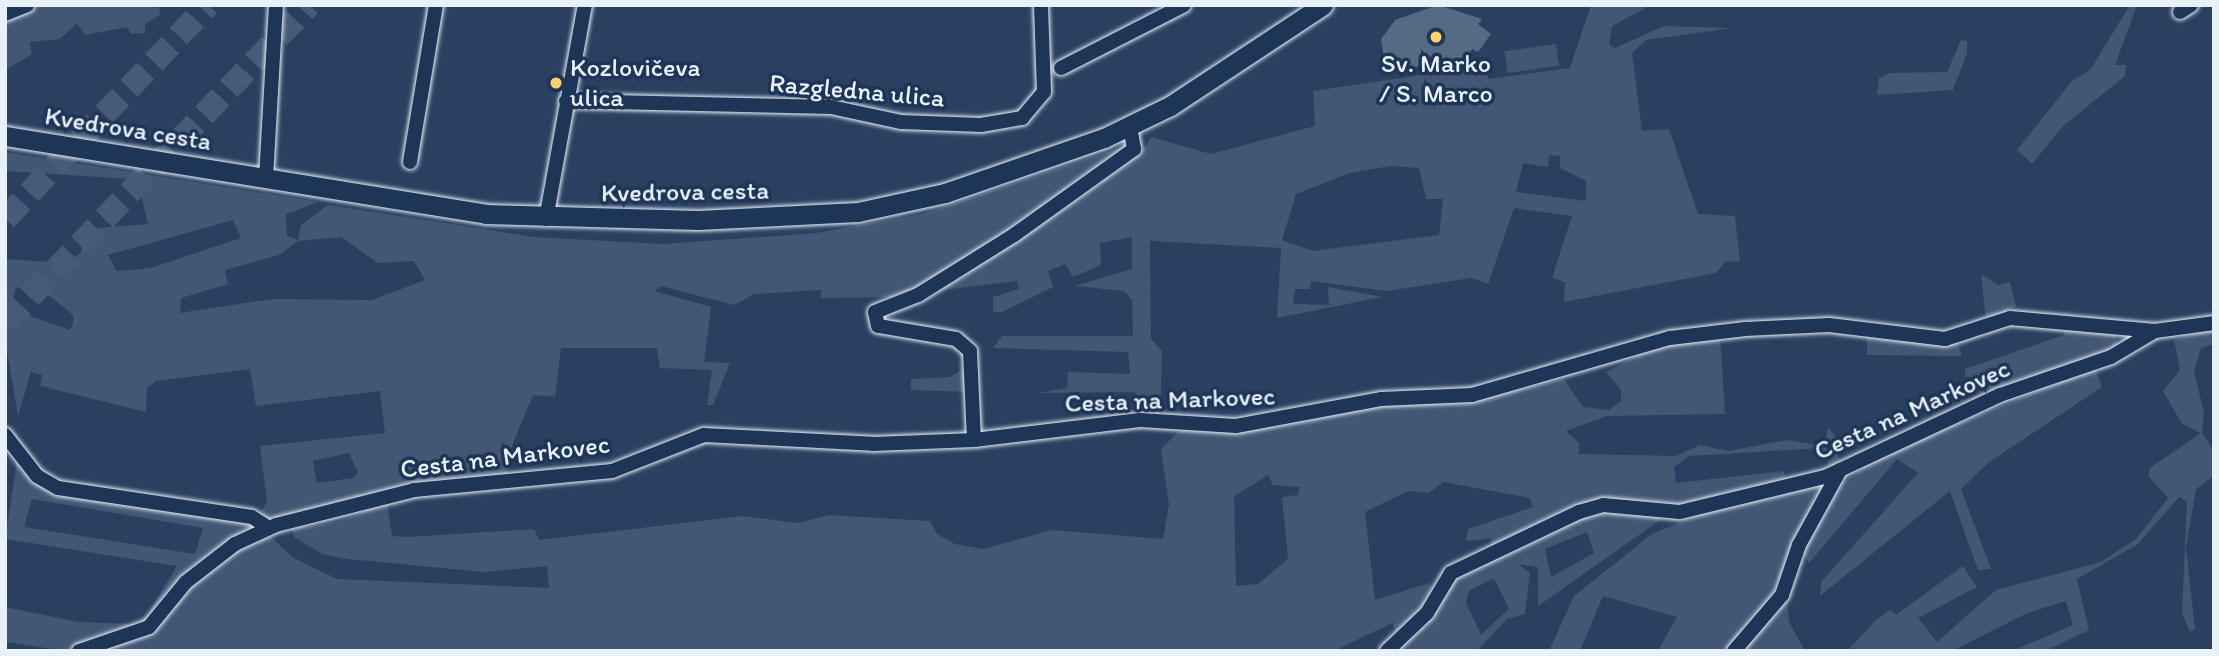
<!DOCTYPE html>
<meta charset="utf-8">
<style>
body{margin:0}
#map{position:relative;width:2219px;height:656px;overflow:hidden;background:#294061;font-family:Itim,sans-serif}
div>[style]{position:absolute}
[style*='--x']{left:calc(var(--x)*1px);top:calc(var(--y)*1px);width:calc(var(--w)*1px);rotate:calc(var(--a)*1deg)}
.green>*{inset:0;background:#415774;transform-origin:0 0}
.building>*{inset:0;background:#556a83}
.highway-tunnel>*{height:24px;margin-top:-12px;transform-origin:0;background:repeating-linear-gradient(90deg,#465b78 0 24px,transparent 0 36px)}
.roads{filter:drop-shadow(0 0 2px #e8f1f8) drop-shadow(0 0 2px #e8f1f8)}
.street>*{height:14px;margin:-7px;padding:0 7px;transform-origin:7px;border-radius:7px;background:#1d3557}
.secondary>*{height:19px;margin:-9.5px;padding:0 9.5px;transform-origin:9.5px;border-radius:9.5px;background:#1d3557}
.dots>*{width:19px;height:19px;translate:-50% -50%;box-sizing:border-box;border:4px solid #1d3557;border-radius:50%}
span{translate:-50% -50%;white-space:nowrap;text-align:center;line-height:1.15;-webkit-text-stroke:7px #1d3557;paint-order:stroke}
.poi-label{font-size:26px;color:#e8f1f8}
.left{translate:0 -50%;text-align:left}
.street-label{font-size:26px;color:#e8f1f8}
.frame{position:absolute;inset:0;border:7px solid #e8f1f8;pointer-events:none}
</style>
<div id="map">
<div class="green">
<i style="clip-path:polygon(36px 5px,159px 5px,160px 15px,145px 24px,145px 33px,131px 34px,127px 27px,85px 35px,77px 23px,60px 39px,30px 42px,32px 54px,5px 70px,5px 18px)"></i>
<i style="clip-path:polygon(evenodd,1591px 5px,1651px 5px,1612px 26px,1609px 44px,1615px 48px,1664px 26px,1732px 28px,1646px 40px,1632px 53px,1642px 131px,1669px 129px,1698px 214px,1735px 216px,1740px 262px,1726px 261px,1716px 273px,1564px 302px,1565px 282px,1552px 278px,1572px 216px,1514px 208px,1488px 284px,1471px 278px,1387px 291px,1311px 281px,1310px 289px,1295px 289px,1293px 304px,1329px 305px,1328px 287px,1382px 297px,1277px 318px,1281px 248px,1150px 241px,1151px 339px,1162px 351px,1160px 419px,1140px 418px,1135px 392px,1039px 393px,1067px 388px,1068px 372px,1130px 374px,1128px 352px,993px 348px,1002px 336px,1133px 336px,1132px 300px,1124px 291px,1075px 286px,1132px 269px,1132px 237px,1100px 243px,1101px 265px,1073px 277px,1065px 264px,1048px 271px,1053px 287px,1002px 312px,993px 312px,993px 297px,1019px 289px,1017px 281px,942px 290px,1144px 149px,1151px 137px,1211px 154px,1315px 126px,1313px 91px,1482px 66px,1489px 79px,1570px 68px,1591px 5px,1549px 155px,1560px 156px,1560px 168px,1586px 181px,1586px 201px,1516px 192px,1523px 163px,1548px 167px,1549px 155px,1591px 5px,1391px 166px,1419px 168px,1426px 199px,1443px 199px,1439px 235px,1313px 251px,1282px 240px,1296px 194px,1349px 173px,1391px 166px)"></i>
<i style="clip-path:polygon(2130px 5px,2137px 5px,2115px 65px,2126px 65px,2125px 76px,2063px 126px,2032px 164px,2017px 150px,2072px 81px,2090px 70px)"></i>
<i style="clip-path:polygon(1961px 40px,1967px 41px,1967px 53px,1953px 90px,1877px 95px,1879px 78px,1889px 73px,1947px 72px)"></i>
<i style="left:1556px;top:44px;width:22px;height:52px;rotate:82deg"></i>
<i style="clip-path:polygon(evenodd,1125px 146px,1054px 203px,902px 297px,821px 298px,821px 290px,754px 294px,734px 305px,661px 286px,654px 291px,711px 307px,704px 362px,730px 363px,713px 405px,707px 405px,712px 370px,660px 368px,657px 348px,561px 348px,555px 397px,533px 395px,509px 453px,507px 480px,404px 484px,371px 503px,302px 520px,270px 520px,260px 513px,267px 502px,260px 446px,385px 433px,380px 391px,256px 406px,250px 369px,156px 381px,147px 388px,146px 412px,40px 386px,42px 375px,31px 372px,18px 416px,5px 339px,5px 259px,64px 263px,81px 253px,83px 229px,148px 224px,138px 183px,131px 179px,5px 171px,5px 152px,318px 202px,286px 214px,287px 236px,298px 240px,301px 225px,328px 205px,534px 237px,663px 244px,816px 233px,923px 214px,1125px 146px,233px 220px,241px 238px,151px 268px,117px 271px,108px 255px,233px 220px,1125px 146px,341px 237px,378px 263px,414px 261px,425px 280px,372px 300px,273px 299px,180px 313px,181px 298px,228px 284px,225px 270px,279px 255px,298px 241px,341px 237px,1125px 146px,16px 287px,51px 297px,73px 315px,73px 324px,70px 330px,10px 309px,16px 287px,1125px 146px,349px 453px,358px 472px,353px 478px,317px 483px,313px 461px,349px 453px)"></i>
<i style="clip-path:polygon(1981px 274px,1998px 285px,2010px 282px,2016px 306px,1986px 322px)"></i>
<i style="clip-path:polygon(2062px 324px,2115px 329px,2118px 349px,1993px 397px,1983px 376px,1965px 377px,1965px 369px,2064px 335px)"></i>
<i style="clip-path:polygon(2214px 328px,2214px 344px,2201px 348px,2194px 371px,2204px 413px,2202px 433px,2214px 451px,2214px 476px,2196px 489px,2186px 547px,2195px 629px,2190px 632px,2182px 613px,2187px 502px,2179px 497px,2138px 544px,2077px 579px,2089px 630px,2045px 651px,2012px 651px,2073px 625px,2066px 601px,2027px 613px,1952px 651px,1847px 651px,1876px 620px,1890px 610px,1896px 615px,1963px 566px,1977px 587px,1918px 618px,1937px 642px,1996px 590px,2101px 562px,2136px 539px,2168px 498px,2148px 476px,2150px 468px,2201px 433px,2182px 424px,2163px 391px,2180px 370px,2174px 340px)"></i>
<i style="clip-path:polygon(1867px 333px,1958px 343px,1962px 356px,1867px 355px)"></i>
<i style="clip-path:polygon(evenodd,1720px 336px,1725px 414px,1606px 416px,1566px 431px,1579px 443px,1579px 454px,1676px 456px,1700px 445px,1728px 451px,1787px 440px,1817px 445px,1825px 442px,1828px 427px,1841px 444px,1834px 449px,1844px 466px,1830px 469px,1822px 448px,1689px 456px,1674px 467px,1676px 483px,1784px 471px,1785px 480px,1677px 509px,1604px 500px,1492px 553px,1491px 538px,1466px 541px,1468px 529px,1533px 507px,1530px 498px,1444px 482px,1428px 493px,1408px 491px,1365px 512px,1375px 600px,1429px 583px,1436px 591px,1400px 641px,1392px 623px,1334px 651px,96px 651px,132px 640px,221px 558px,268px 534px,292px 557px,337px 579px,549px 588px,547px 566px,484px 572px,348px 559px,322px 554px,294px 537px,292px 529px,341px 521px,387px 502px,392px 536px,408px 537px,534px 529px,539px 540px,743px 516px,798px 523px,829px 515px,930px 521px,937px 534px,955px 544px,983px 549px,1052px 530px,1163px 539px,1169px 505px,1161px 449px,1182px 428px,1245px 431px,1376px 405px,1494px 396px,1564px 379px,1583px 407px,1609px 410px,1621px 401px,1621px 390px,1606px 372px,1658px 346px,1720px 336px,1268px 475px,1273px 485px,1300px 487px,1298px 495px,1282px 497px,1288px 559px,1258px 584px,1236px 586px,1234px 496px,1268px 475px)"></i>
<i style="clip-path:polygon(2095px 367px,2102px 387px,1989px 462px,1961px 489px,1991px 569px,1978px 570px,1950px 491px,1820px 596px,1821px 582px,1918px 473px,1897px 459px,1809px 563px,1803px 553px,1809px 539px,1839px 485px,1882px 456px)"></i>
<i style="clip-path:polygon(965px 368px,966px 392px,911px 390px,911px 379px,950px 377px)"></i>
<i style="clip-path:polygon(evenodd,17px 461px,32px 477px,239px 518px,254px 528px,148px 623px,65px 651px,5px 642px,5px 607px,78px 622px,134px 624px,147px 615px,177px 566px,5px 539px,17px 461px,32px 499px,203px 528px,195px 554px,24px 527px,32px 499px)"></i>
<i style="clip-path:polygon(1817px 482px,1822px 492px,1775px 595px,1729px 651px,1658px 651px,1677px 617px,1603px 596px,1580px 651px,1549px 651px,1574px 596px,1652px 534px,1729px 502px)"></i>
<i style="clip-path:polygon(evenodd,1596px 510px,1666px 516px,1538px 606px,1538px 567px,1518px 564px,1530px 573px,1525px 614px,1507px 619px,1477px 651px,1396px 651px,1426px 622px,1453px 578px,1596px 510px,1587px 532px,1594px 553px,1551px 577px,1545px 549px,1587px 532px,1596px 510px,1494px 578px,1509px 609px,1481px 635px,1466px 603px,1469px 591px,1494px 578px)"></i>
<i style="clip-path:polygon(1787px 597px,1789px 622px,1805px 651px,1742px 651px)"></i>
</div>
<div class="building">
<i style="clip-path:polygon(1438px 5px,1482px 19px,1478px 24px,1491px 34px,1478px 52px,1472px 49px,1467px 57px,1437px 64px,1430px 56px,1423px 66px,1406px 68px,1384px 58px,1381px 39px,1395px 20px)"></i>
</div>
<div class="highway-tunnel">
<i style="--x:5;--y:219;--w:295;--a:-46.5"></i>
<i style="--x:5;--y:323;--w:440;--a:-46.3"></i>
</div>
<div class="roads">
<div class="street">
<i style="--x:2180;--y:12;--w:13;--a:-32"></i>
<i style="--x:5;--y:14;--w:24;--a:-22"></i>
<i style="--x:1061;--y:68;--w:138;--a:-27.1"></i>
<i style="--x:566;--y:101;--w:265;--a:1.3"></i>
<i style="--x:831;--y:107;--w:72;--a:12.1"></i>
<i style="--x:901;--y:122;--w:80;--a:2.1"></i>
<i style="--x:981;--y:125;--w:42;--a:-9.7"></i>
<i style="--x:1022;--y:118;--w:34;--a:-50"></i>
<i style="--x:1044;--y:92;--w:87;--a:-92"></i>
<i style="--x:410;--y:162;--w:159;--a:-80.6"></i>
<i style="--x:266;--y:178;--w:173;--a:-86.7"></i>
<i style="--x:546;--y:219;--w:218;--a:-79.7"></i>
<i style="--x:5;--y:435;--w:52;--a:52"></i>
<i style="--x:37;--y:476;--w:24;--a:30"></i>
<i style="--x:58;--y:488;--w:196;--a:8.5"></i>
<i style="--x:252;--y:517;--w:20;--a:33"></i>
<i style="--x:974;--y:440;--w:89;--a:-92.6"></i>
<i style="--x:970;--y:351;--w:18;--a:-139"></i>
<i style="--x:956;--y:339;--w:79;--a:-170.5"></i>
<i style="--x:878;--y:326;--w:14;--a:-102"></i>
<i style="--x:875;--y:312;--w:46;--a:-21.6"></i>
<i style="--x:918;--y:295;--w:113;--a:-32"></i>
<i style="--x:1014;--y:235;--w:148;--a:-35.6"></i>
<i style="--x:1134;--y:149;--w:23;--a:-100"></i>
<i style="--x:79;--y:651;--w:74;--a:-18.9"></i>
<i style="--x:149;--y:627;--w:58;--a:-50.6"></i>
<i style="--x:186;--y:582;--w:62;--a:-37.8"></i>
<i style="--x:235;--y:544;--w:45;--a:-24.9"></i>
<i style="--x:276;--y:525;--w:142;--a:-14.2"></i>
<i style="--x:414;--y:490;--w:199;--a:-5.5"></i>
<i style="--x:612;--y:471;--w:99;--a:-21.4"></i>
<i style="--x:704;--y:435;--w:169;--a:3"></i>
<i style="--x:873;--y:444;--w:101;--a:-2.3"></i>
<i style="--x:974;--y:440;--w:167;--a:-6.9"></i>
<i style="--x:1140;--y:420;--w:96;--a:3.6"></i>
<i style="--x:1236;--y:426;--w:147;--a:-10.5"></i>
<i style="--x:1381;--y:399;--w:91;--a:-2.5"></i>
<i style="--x:1472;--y:395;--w:206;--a:-16.1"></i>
<i style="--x:1670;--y:338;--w:76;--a:-6.8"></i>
<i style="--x:1745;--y:329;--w:84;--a:-2.7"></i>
<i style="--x:1829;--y:325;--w:117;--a:6.9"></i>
<i style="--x:1945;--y:339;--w:68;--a:-17.9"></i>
<i style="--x:2010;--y:318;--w:146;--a:5.1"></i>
<i style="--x:2155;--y:331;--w:60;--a:-7.7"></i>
<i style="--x:1387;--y:651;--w:55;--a:-43.5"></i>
<i style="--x:1427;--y:613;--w:47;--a:-59"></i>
<i style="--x:1451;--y:573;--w:142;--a:-25.5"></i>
<i style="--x:1579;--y:512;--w:25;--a:-16"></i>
<i style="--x:1603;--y:505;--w:77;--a:5.2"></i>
<i style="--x:1680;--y:512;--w:149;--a:-13.6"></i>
<i style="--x:1825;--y:477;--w:193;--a:-25.1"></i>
<i style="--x:2000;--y:395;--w:117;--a:-18.9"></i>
<i style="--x:2111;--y:357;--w:51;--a:-30.6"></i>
<i style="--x:1734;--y:651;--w:74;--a:-49.4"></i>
<i style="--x:1782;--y:595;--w:53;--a:-71.2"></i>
<i style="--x:1799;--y:545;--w:85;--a:-61.3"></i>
</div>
<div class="secondary">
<i style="--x:5;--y:136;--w:486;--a:9.2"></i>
<i style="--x:485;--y:214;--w:213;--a:1.6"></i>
<i style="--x:698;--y:220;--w:160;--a:-2.9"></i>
<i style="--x:858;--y:212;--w:89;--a:-12.3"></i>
<i style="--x:945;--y:193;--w:168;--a:-19.1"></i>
<i style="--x:1104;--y:138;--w:73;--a:-25.9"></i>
<i style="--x:1170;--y:106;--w:183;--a:-33.4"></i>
</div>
</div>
<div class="dots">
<i style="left:1436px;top:37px;background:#ffd166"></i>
<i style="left:556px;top:83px;background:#ffd166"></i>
</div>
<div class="poi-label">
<span style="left:1436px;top:79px">Sv. Marko<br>/ S. Marco</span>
<span class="left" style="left:570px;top:83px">Kozlovičeva<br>ulica</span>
</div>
<div class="street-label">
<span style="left:857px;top:91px;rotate:5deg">Razgledna ulica</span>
<span style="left:128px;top:129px;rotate:9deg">Kvedrova cesta</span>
<span style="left:685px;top:192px;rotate:-1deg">Kvedrova cesta</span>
<span style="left:1170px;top:400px;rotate:-2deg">Cesta na Markovec</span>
<span style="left:1912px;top:410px;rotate:-24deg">Cesta na Markovec</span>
<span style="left:505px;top:457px;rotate:-7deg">Cesta na Markovec</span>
</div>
<div class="frame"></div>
</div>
